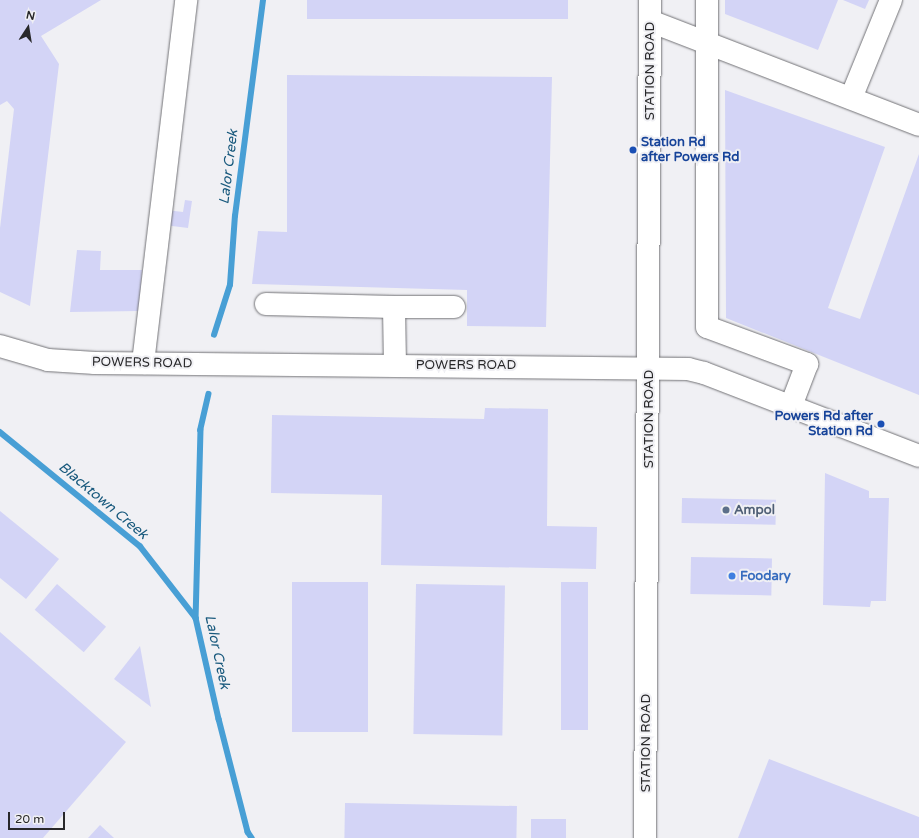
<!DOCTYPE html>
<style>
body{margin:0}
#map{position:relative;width:919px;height:838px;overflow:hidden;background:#f0f0f4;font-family:"Varela Round",sans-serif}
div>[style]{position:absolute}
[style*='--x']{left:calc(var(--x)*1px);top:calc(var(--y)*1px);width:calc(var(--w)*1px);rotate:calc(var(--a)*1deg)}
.stream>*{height:5.5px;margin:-2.75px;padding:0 2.75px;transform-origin:2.75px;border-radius:2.75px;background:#489fd5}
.building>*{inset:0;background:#d3d4f6;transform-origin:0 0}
.roads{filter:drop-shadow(0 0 1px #727276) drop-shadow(0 0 1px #727276)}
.minor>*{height:22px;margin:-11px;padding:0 11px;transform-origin:11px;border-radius:11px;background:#fff}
.major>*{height:22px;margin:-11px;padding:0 11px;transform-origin:11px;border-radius:11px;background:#fff}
.dots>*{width:11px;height:11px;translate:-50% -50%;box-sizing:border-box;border:2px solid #f0f0f4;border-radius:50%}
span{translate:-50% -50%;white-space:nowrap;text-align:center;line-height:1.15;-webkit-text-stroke:4px #f0f0f4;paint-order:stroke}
.street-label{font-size:13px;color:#28282a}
.transit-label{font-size:13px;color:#164399;font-weight:700}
.left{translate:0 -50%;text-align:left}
.right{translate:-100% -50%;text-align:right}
.service-label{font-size:13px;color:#4e5e75;font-weight:700}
.shop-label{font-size:13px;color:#366cbe;font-weight:700}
.water-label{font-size:14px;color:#17587c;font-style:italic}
.north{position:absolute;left:8px;top:8px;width:40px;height:40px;-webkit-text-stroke:3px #f0f0f4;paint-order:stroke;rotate:12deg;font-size:11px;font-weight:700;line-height:16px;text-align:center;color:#28282a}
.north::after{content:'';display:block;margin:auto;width:14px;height:18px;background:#28282a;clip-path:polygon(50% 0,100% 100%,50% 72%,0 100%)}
.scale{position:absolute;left:8px;top:812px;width:57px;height:18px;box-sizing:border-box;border:2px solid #28282a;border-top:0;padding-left:5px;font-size:12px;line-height:14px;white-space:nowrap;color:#28282a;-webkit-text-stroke:3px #f0f0f4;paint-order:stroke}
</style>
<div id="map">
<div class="stream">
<i style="--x:214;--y:335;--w:52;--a:-72.3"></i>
<i style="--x:230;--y:285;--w:69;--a:-85.9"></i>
<i style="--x:235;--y:216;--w:218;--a:-82.6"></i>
<i style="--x:209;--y:394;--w:37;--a:103"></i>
<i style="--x:201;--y:430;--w:188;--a:91.5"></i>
<i style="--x:196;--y:618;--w:104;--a:77.2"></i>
<i style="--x:219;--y:719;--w:117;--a:75.6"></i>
<i style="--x:248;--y:832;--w:7;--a:56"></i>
<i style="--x:0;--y:432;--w:181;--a:39.2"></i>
<i style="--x:140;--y:546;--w:91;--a:52.1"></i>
</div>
<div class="building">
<i style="clip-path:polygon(0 0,101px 0,41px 36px,59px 64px,30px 306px,0 292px,0 228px,14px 109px,7px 101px,0 105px)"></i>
<i style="left:307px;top:0;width:261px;height:19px"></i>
<i style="clip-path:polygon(725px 0,838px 0,818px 50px,725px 14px)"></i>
<i style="clip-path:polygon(843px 0,869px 0,865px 9px)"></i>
<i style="clip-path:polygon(287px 75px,552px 77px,546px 327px,467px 326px,467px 290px,252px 284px,258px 231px,287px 232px)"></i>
<i style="clip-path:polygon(725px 90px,885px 147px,828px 308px,860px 319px,919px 154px,919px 395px,726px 318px)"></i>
<i style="clip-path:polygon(185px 200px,192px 201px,188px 228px,164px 225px,166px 210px,183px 212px)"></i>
<i style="clip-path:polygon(77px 250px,101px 251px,100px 270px,142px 270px,139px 311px,70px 312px)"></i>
<i style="clip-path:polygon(485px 408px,548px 409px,547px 526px,597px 527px,596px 569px,381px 565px,382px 495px,271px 493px,272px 415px,484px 419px)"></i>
<i style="clip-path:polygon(825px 473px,869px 491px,869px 498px,889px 498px,886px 601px,871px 601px,870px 607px,823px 605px)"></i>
<i style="left:682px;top:498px;width:94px;height:25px;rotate:1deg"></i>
<i style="clip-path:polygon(0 511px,59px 559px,26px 599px,0 578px)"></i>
<i style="left:691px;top:557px;width:81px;height:37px;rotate:1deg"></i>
<i style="left:292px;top:582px;width:76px;height:150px"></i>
<i style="left:561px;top:582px;width:27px;height:148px"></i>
<i style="left:57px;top:584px;width:65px;height:34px;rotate:41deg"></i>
<i style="left:416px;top:584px;width:89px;height:150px;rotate:1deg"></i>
<i style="clip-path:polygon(0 632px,126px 742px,43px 838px,0 838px)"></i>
<i style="clip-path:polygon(140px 646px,151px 707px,114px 679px)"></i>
<i style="clip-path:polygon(769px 759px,919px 817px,919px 838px,738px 838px)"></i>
<i style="left:345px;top:803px;width:172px;height:35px;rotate:1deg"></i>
<i style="left:531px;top:819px;width:35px;height:19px"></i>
<i style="clip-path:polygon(100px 825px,114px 838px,88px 838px)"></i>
</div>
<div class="roads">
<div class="minor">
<i style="--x:707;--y:0;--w:327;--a:90"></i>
<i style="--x:707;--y:327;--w:107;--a:20.3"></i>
<i style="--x:807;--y:364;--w:45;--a:110.9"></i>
<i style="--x:650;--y:21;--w:288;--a:21.1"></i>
<i style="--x:851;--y:98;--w:106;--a:-67.8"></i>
<i style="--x:266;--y:304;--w:128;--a:1.3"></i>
<i style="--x:0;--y:346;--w:50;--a:16.3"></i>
<i style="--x:48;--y:360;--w:47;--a:3.7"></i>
<i style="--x:95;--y:363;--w:593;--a:0.58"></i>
<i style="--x:688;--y:369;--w:16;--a:14"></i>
<i style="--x:704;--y:373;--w:230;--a:21.1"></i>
<i style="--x:143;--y:363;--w:366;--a:-83.2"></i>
<i style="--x:395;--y:365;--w:58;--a:-91"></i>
<i style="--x:394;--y:307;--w:60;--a:0"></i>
</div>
<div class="major">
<i style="--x:645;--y:838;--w:838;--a:-89.66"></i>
</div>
</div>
<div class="dots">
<i style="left:633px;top:150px;background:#1a4fb4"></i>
<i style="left:881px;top:424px;background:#1a4fb4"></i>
<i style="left:726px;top:510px;background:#5c6f8a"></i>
<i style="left:732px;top:576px;background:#3f7fe0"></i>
</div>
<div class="street-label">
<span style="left:650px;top:71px;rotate:-90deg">STATION ROAD</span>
<span style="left:142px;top:363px;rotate:1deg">POWERS ROAD</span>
<span style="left:466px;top:365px">POWERS ROAD</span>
<span style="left:649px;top:419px;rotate:-90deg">STATION ROAD</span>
<span style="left:646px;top:743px;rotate:-90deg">STATION ROAD</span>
</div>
<div class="transit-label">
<span class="left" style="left:641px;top:150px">Station Rd<br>after Powers Rd</span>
<span class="right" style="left:873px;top:424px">Powers Rd after<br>Station Rd</span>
</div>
<div class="service-label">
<span class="left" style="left:734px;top:510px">Ampol</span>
</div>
<div class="shop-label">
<span class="left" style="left:740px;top:576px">Foodary</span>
</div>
<div class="water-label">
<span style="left:229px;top:167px;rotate:-83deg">Lalor Creek</span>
<span style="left:103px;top:501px;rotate:40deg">Blacktown Creek</span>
<span style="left:217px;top:652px;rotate:78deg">Lalor Creek</span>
</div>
<div class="north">N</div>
<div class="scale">20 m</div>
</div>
